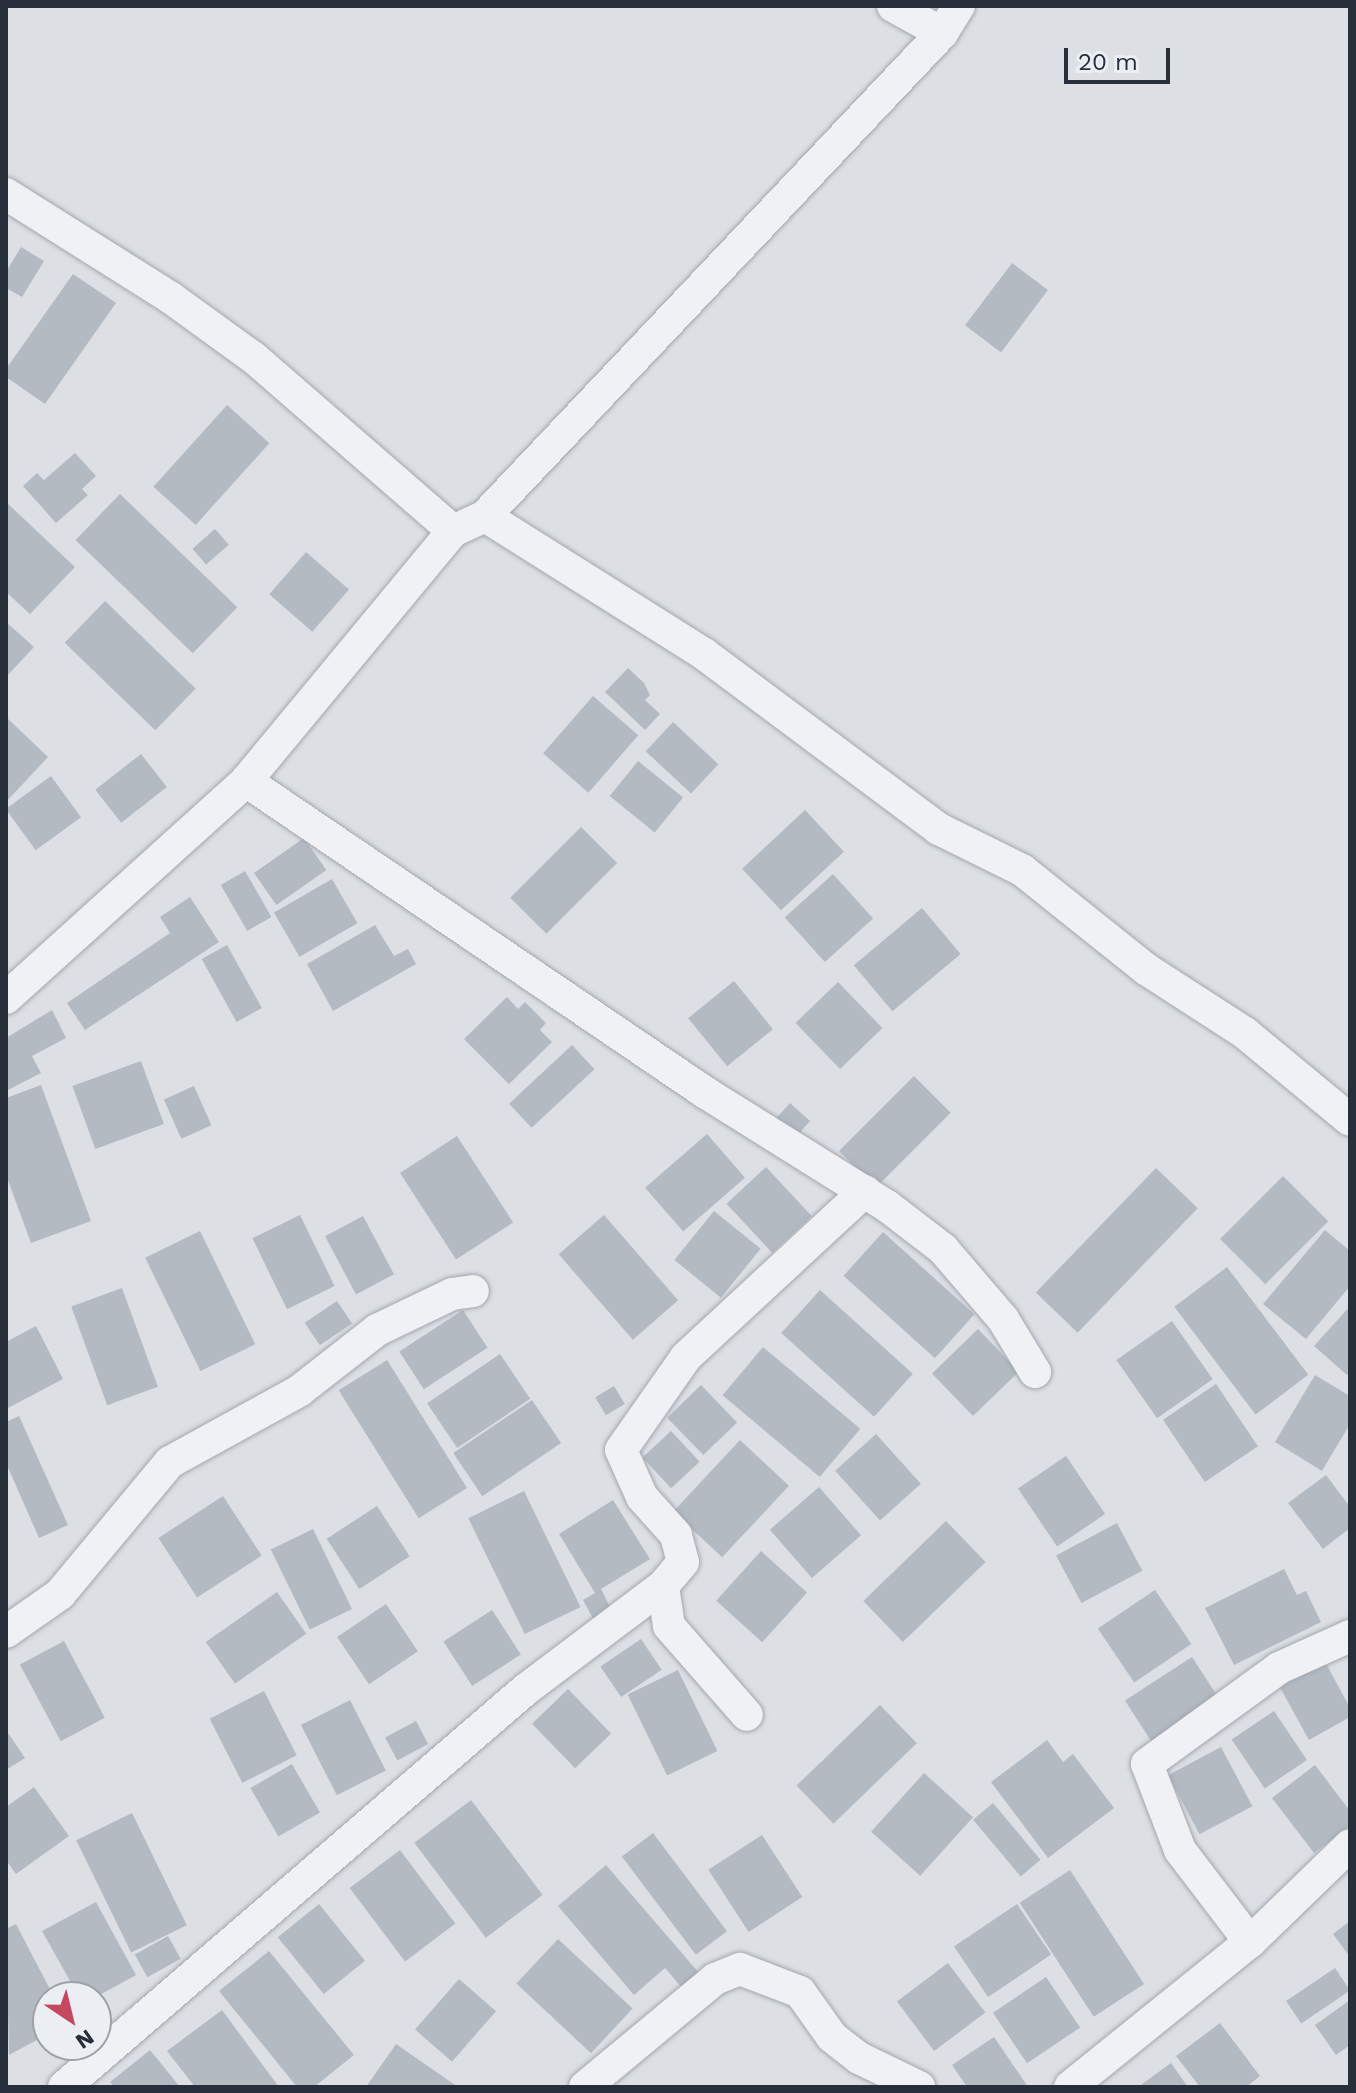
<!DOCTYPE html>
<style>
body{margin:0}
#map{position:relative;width:1356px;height:2093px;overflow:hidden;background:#dce0e5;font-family:"Work Sans",sans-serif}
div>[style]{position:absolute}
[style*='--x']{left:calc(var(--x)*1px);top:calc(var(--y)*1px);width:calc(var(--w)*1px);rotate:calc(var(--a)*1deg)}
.building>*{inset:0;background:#b4bac2;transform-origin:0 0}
.roads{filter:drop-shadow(0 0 2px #a2a7af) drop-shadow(0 0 2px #a2a7af)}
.minor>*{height:32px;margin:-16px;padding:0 16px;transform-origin:16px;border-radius:16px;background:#eff1f4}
span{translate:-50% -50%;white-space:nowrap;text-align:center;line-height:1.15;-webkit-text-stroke:7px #ebeff3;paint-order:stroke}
.frame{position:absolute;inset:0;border:8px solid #272f3b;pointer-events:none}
.north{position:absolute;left:32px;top:1981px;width:80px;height:80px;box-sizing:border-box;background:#ebeff3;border:2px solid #9da2a9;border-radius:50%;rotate:145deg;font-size:22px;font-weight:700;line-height:32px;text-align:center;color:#272f3b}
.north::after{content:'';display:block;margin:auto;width:28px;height:36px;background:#c4485f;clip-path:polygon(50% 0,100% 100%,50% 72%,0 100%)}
.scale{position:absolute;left:1064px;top:48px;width:106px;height:36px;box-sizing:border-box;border:4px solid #272f3b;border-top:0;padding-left:10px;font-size:24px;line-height:28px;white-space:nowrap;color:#272f3b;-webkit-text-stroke:6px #ebeff3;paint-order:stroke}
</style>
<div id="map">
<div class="building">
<i style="clip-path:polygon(21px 247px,44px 261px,22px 297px,6px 288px,6px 272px)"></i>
<i style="left:1012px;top:263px;width:45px;height:78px;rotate:37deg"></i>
<i style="clip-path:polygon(73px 274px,116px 303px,45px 404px,6px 377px,6px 369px)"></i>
<i style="left:227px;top:405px;width:57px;height:110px;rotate:42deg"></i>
<i style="clip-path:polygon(75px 453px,96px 476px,82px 489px,88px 495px,56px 523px,23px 486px,37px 473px,44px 480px)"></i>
<i style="left:120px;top:494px;width:163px;height:64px;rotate:44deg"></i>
<i style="clip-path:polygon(6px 502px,75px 567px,30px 614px,6px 592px)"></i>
<i style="left:215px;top:529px;width:21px;height:30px;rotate:49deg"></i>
<i style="left:306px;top:552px;width:57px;height:56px;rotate:41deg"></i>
<i style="left:105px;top:601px;width:126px;height:58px;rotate:44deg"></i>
<i style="clip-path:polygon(6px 622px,34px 647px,6px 677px)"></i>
<i style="clip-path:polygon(628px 668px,644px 683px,650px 695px,645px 700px,660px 714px,645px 730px,605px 692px)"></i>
<i style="left:593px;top:696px;width:60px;height:76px;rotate:41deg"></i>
<i style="clip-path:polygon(6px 717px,48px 757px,6px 802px)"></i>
<i style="left:673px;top:722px;width:62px;height:40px;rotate:43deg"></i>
<i style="left:141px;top:754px;width:42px;height:58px;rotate:52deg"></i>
<i style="left:638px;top:761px;width:58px;height:45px;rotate:39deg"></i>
<i style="left:51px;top:776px;width:51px;height:56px;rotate:54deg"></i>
<i style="left:805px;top:810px;width:57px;height:86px;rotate:47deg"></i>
<i style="left:581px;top:827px;width:51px;height:100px;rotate:45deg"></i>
<i style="left:304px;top:838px;width:39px;height:61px;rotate:55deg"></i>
<i style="left:245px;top:871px;width:53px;height:28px;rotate:60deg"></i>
<i style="left:833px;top:874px;width:60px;height:65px;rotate:48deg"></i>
<i style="left:332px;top:879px;width:51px;height:67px;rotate:60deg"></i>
<i style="clip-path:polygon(190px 897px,219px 942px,85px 1030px,67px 1003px,170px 933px,160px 917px)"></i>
<i style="left:922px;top:908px;width:60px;height:89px;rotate:50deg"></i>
<i style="clip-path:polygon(375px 925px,394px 956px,408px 949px,416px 964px,333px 1011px,307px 964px)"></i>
<i style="left:227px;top:945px;width:72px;height:29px;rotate:61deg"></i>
<i style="left:734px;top:981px;width:62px;height:59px;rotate:51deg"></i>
<i style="left:838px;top:982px;width:64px;height:59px;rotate:46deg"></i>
<i style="clip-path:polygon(507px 997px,518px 1009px,525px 1002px,546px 1023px,540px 1030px,552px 1042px,509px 1084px,464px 1039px)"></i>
<i style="clip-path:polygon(52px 1010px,66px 1038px,32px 1056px,41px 1073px,6px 1091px,6px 1038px)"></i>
<i style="left:572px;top:1045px;width:33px;height:86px;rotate:47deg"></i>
<i style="left:141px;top:1061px;width:67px;height:73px;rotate:70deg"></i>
<i style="left:914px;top:1076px;width:52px;height:106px;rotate:45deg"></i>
<i style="clip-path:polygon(41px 1085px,91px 1221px,31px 1243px,6px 1175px,6px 1098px)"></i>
<i style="left:194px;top:1086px;width:43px;height:33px;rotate:66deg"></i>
<i style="left:790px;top:1103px;width:27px;height:23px;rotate:42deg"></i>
<i style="left:707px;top:1134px;width:58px;height:82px;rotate:49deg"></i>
<i style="left:457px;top:1136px;width:103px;height:68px;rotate:57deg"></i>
<i style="left:766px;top:1167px;width:67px;height:54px;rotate:47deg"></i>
<i style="left:1156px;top:1168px;width:58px;height:173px;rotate:44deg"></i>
<i style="left:1283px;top:1176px;width:64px;height:89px;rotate:45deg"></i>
<i style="left:714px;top:1211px;width:60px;height:63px;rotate:39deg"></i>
<i style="left:300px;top:1215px;width:79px;height:53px;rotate:64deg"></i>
<i style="left:604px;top:1215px;width:113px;height:60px;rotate:49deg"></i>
<i style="left:363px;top:1216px;width:66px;height:43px;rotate:62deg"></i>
<i style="clip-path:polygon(1325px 1230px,1350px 1251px,1350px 1286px,1306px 1339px,1263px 1304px)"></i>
<i style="left:200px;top:1231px;width:126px;height:61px;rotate:64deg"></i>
<i style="left:883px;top:1232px;width:123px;height:59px;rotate:42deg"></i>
<i style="left:1227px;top:1267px;width:135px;height:66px;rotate:53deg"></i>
<i style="left:122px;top:1288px;width:105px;height:54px;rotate:70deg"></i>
<i style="left:820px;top:1290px;width:125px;height:58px;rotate:42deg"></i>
<i style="left:337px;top:1301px;width:27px;height:39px;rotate:56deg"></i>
<i style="clip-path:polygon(1350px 1306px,1350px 1372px,1347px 1375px,1314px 1346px)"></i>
<i style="left:463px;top:1310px;width:45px;height:76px;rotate:57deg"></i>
<i style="left:1172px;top:1321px;width:71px;height:68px;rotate:55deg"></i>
<i style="clip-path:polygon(36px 1326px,63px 1379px,6px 1409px,6px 1342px)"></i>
<i style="left:978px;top:1329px;width:59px;height:64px;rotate:46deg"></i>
<i style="left:763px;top:1347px;width:127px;height:63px;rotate:40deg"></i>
<i style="left:500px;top:1354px;width:54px;height:88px;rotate:56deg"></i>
<i style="left:387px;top:1360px;width:151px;height:57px;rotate:58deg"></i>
<i style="clip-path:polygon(1315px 1375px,1350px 1396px,1350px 1424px,1322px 1471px,1275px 1442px)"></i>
<i style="left:1216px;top:1384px;width:75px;height:64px;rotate:56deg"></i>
<i style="left:701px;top:1385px;width:52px;height:47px;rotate:46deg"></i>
<i style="left:614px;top:1386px;width:21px;height:22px;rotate:59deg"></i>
<i style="left:532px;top:1400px;width:52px;height:95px;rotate:56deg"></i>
<i style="clip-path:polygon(19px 1416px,68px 1525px,39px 1538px,6px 1463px,6px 1422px)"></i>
<i style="left:671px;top:1431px;width:42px;height:39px;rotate:47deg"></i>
<i style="left:876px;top:1434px;width:67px;height:55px;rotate:48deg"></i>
<i style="left:740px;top:1440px;width:67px;height:98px;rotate:43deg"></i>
<i style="left:1066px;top:1456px;width:70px;height:58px;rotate:56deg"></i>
<i style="clip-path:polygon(1326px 1475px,1350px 1507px,1350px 1528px,1323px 1549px,1288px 1503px)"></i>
<i style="left:819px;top:1487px;width:64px;height:65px;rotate:49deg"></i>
<i style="left:524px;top:1491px;width:129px;height:62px;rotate:64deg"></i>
<i style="left:223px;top:1496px;width:71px;height:77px;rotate:57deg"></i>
<i style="clip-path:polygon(613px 1500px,650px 1559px,601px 1589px,614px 1615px,596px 1624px,583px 1600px,595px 1593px,559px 1534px)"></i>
<i style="left:377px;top:1506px;width:60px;height:60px;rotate:57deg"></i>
<i style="left:946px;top:1521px;width:57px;height:115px;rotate:46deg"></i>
<i style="left:1117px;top:1523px;width:54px;height:69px;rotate:62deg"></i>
<i style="left:313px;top:1529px;width:89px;height:47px;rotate:64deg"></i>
<i style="left:761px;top:1551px;width:62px;height:67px;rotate:42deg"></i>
<i style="clip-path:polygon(1284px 1569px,1297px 1595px,1306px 1591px,1321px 1622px,1234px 1665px,1205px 1608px)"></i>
<i style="left:1155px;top:1590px;width:65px;height:69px;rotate:56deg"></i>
<i style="left:277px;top:1592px;width:51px;height:87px;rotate:55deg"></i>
<i style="left:386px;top:1604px;width:57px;height:59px;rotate:56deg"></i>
<i style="left:492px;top:1610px;width:53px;height:58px;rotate:57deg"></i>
<i style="left:641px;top:1639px;width:37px;height:49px;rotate:56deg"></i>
<i style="left:64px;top:1641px;width:87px;height:50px;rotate:62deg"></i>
<i style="clip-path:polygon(1322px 1656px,1350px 1708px,1350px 1717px,1309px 1740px,1277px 1682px)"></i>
<i style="left:1192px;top:1657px;width:55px;height:80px;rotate:57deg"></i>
<i style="left:678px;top:1670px;width:90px;height:56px;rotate:64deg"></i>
<i style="left:568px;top:1689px;width:62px;height:50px;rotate:46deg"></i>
<i style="left:264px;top:1691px;width:72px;height:61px;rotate:63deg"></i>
<i style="left:350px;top:1700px;width:79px;height:55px;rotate:63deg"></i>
<i style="left:880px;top:1705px;width:53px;height:116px;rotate:46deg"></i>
<i style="left:1274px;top:1711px;width:59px;height:51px;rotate:56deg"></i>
<i style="left:416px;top:1721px;width:26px;height:35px;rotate:62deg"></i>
<i style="clip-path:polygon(6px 1730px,25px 1758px,6px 1770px)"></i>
<i style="clip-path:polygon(1047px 1740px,1063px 1762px,1073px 1754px,1114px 1808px,1048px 1858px,991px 1782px)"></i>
<i style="left:1221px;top:1747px;width:67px;height:60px;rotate:62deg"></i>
<i style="left:292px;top:1764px;width:56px;height:48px;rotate:60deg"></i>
<i style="clip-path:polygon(1315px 1765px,1350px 1811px,1350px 1826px,1314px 1853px,1272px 1798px)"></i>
<i style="left:924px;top:1773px;width:66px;height:79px;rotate:42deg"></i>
<i style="clip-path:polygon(34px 1787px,69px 1836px,16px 1874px,6px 1860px,6px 1807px)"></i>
<i style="left:471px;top:1800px;width:119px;height:71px;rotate:53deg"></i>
<i style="left:993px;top:1803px;width:74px;height:26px;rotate:50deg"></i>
<i style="left:132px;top:1813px;width:125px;height:62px;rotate:64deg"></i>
<i style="left:653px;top:1833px;width:123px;height:39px;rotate:53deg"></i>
<i style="left:762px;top:1835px;width:74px;height:64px;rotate:57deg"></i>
<i style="left:400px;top:1850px;width:92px;height:63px;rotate:53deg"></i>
<i style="clip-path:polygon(606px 1865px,700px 1974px,683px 1989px,665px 1968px,634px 1995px,558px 1906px)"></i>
<i style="left:1070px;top:1870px;width:136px;height:60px;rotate:57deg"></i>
<i style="clip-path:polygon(96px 1902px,136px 1975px,96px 1997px,79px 1997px,42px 1931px)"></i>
<i style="left:319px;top:1904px;width:73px;height:53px;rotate:51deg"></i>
<i style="left:1017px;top:1904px;width:61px;height:76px;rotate:56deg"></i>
<i style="clip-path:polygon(1350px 1921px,1350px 1957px,1333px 1934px)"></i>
<i style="clip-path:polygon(16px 1924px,54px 1997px,48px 1997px,48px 2034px,9px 2055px,6px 1929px)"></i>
<i style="left:168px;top:1936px;width:26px;height:38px;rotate:61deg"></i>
<i style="left:558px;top:1939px;width:102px;height:61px;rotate:43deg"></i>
<i style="clip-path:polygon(269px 1951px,354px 2055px,314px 2087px,297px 2087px,219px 1991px)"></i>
<i style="left:948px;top:1963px;width:62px;height:64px;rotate:53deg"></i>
<i style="left:1335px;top:1968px;width:27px;height:59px;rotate:56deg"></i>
<i style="left:1046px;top:1977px;width:61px;height:64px;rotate:56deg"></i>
<i style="left:459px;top:1979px;width:49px;height:67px;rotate:41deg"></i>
<i style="clip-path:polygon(1350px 2000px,1350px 2045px,1336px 2055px,1315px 2025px)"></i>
<i style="clip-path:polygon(222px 2010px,279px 2087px,195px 2087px,167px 2051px)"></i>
<i style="clip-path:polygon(1220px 2023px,1260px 2076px,1246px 2087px,1200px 2087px,1176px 2056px)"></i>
<i style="clip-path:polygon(994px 2037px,1028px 2087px,967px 2087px,952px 2065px)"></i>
<i style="clip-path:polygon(396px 2044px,458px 2087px,366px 2087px)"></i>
<i style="clip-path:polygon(150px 2050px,180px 2087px,114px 2087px,110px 2082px)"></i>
<i style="clip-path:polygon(1171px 2063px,1188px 2087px,1138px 2087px)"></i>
</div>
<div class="roads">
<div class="minor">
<i style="--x:893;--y:6;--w:56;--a:28.9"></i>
<i style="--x:6;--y:194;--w:195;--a:32.2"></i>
<i style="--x:171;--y:298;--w:102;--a:35.9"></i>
<i style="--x:254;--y:358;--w:264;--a:41"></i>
<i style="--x:485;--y:516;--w:259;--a:32.2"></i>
<i style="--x:704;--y:654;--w:293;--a:36.7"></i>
<i style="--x:939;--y:829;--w:93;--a:26.3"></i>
<i style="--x:1022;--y:870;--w:159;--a:38.6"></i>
<i style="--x:1146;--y:969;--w:118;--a:32.9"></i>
<i style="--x:1245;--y:1033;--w:136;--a:39.6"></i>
<i style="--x:246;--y:781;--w:556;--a:34.15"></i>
<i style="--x:706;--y:1093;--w:213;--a:32"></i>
<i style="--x:887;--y:1206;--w:71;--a:37.5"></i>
<i style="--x:943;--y:1249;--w:92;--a:49.4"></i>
<i style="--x:1003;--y:1319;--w:62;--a:58.9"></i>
<i style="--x:6;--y:998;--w:324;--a:-42.1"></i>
<i style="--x:246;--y:781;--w:325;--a:-50.4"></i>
<i style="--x:453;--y:531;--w:35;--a:-25"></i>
<i style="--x:485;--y:516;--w:665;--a:-46.58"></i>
<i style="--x:942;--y:33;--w:32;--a:-58"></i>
<i style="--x:663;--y:1586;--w:40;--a:81.5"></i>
<i style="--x:669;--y:1626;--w:118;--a:48.8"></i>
<i style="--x:6;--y:1632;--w:66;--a:-35.1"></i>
<i style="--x:60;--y:1594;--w:172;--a:-50.2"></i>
<i style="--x:170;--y:1462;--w:147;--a:-28.8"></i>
<i style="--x:299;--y:1391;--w:99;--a:-38"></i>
<i style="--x:377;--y:1330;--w:83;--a:-25.6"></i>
<i style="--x:452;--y:1294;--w:21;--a:-8"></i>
<i style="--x:1250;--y:1942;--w:116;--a:-127.3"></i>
<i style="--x:1180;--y:1850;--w:92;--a:-111"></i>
<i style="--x:1147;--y:1764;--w:163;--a:-36"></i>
<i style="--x:1279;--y:1668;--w:78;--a:-24.3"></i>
<i style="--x:64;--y:2087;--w:608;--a:-40.73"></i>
<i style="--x:525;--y:1690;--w:173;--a:-37"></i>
<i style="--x:663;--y:1586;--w:31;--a:-50"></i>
<i style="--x:683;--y:1562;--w:28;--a:-105"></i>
<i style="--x:676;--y:1535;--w:51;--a:-131.8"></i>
<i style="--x:642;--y:1497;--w:51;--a:-114.1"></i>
<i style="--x:621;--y:1450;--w:113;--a:-55"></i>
<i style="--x:686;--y:1357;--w:244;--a:-42.8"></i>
<i style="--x:585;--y:2087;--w:169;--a:-39.7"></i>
<i style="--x:715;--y:1979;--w:27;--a:-22"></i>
<i style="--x:740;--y:1969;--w:64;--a:21"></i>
<i style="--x:800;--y:1992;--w:55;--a:54.6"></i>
<i style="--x:832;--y:2037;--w:34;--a:38"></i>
<i style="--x:859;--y:2058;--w:67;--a:25.8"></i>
<i style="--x:1070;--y:2087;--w:231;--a:-38.9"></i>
<i style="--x:1250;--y:1942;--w:139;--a:-44.1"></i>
</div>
</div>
<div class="frame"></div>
<div class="north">N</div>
<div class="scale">20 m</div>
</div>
